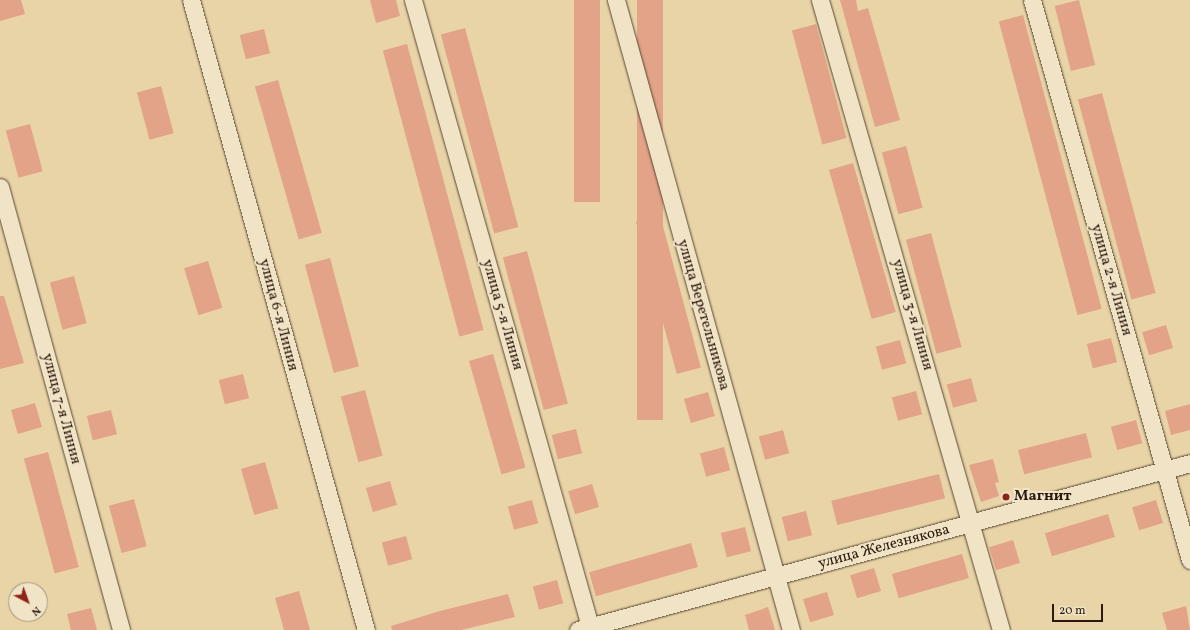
<!DOCTYPE html>
<meta charset="utf-8">
<style>
body{margin:0}
#map{position:relative;width:1190px;height:630px;overflow:hidden;background:#e8d4a7;font-family:Vollkorn,serif}
div>[style]{position:absolute}
[style*='--x']{left:calc(var(--x)*1px);top:calc(var(--y)*1px);width:calc(var(--w)*1px);rotate:calc(var(--a)*1deg)}
.building>*{inset:0;background:#e2a388;transform-origin:0 0}
.roads{filter:drop-shadow(0 0 1px #5a4733) drop-shadow(0 0 1px #5a4733)}
.minor>*{height:17px;margin:-8.5px;padding:0 8.5px;transform-origin:8.5px;border-radius:8.5px;background:#f0e3c6}
.dots>*{width:11px;height:11px;translate:-50% -50%;box-sizing:border-box;border:2px solid #f0e3c6;border-radius:50%}
span{translate:-50% -50%;white-space:nowrap;text-align:center;line-height:1.15;-webkit-text-stroke:4px #f0e3c6;paint-order:stroke}
.street-label{font-size:15px;color:#2a180c}
.poi-label{font-size:15px;color:#2a180c;font-weight:700}
.left{translate:0 -50%;text-align:left}
.north{position:absolute;left:8px;top:582px;width:40px;height:40px;box-sizing:border-box;background:#f0e3c6;border:1px solid #a1927c;border-radius:50%;rotate:139deg;font-size:11px;font-weight:700;line-height:16px;text-align:center;color:#2a180c}
.north::after{content:'';display:block;margin:auto;width:14px;height:18px;background:#8f2418;clip-path:polygon(50% 0,100% 100%,50% 72%,0 100%)}
.scale{position:absolute;left:1052px;top:604px;width:51px;height:18px;box-sizing:border-box;border:2px solid #2a180c;border-top:0;padding-left:5px;font-size:12px;line-height:14px;white-space:nowrap;color:#2a180c;-webkit-text-stroke:3px #f0e3c6;paint-order:stroke}
</style>
<div id="map">
<div class="building">
<i style="clip-path:polygon(0 0,21px 0,25px 14px,0 21px)"></i>
<i style="clip-path:polygon(370px 0,396px 0,400px 16px,376px 23px)"></i>
<i style="left:574px;top:0;width:26px;height:202px"></i>
<i style="left:637px;top:0;width:26px;height:420px"></i>
<i style="clip-path:polygon(840px 0,856px 0,858px 11px,868px 8px,900px 120px,875px 127px)"></i>
<i style="left:1079px;top:0;width:67px;height:25px;rotate:76deg"></i>
<i style="left:1023px;top:15px;width:304px;height:25px;rotate:75deg"></i>
<i style="left:816px;top:24px;width:118px;height:25px;rotate:75deg"></i>
<i style="left:465px;top:28px;width:206px;height:25px;rotate:75deg"></i>
<i style="left:264px;top:29px;width:25px;height:25px;rotate:76deg"></i>
<i style="left:407px;top:44px;width:296px;height:25px;rotate:75deg"></i>
<i style="left:278px;top:80px;width:159px;height:24px;rotate:74deg"></i>
<i style="left:161px;top:86px;width:49px;height:25px;rotate:75deg"></i>
<i style="left:1102px;top:93px;width:207px;height:25px;rotate:75deg"></i>
<i style="left:30px;top:124px;width:49px;height:25px;rotate:75deg"></i>
<i style="left:906px;top:146px;width:64px;height:25px;rotate:75deg"></i>
<i style="left:853px;top:163px;width:155px;height:25px;rotate:74deg"></i>
<i style="left:660px;top:215px;width:158px;height:25px;rotate:75deg"></i>
<i style="left:931px;top:233px;width:118px;height:26px;rotate:75deg"></i>
<i style="left:527px;top:251px;width:158px;height:25px;rotate:75deg"></i>
<i style="left:330px;top:258px;width:112px;height:26px;rotate:75deg"></i>
<i style="left:208px;top:261px;width:49px;height:25px;rotate:73deg"></i>
<i style="left:74px;top:276px;width:49px;height:25px;rotate:75deg"></i>
<i style="clip-path:polygon(0 296px,4px 296px,24px 363px,0 369px)"></i>
<i style="left:1166px;top:325px;width:24px;height:25px;rotate:73deg"></i>
<i style="left:1111px;top:338px;width:25px;height:25px;rotate:76deg"></i>
<i style="left:900px;top:340px;width:24px;height:25px;rotate:75deg"></i>
<i style="left:493px;top:354px;width:118px;height:25px;rotate:74deg"></i>
<i style="left:243px;top:374px;width:25px;height:25px;rotate:76deg"></i>
<i style="left:971px;top:378px;width:24px;height:25px;rotate:75deg"></i>
<i style="left:365px;top:390px;width:68px;height:25px;rotate:75deg"></i>
<i style="left:916px;top:391px;width:24px;height:25px;rotate:75deg"></i>
<i style="left:708px;top:392px;width:25px;height:25px;rotate:74deg"></i>
<i style="left:35px;top:403px;width:25px;height:25px;rotate:74deg"></i>
<i style="clip-path:polygon(1190px 404px,1190px 430px,1171px 435px,1165px 411px)"></i>
<i style="left:111px;top:410px;width:25px;height:25px;rotate:76deg"></i>
<i style="left:1136px;top:420px;width:24px;height:26px;rotate:75deg"></i>
<i style="left:576px;top:429px;width:25px;height:25px;rotate:76deg"></i>
<i style="left:783px;top:430px;width:24px;height:25px;rotate:75deg"></i>
<i style="left:1086px;top:433px;width:25px;height:70px;rotate:76deg"></i>
<i style="left:724px;top:447px;width:24px;height:25px;rotate:75deg"></i>
<i style="left:48px;top:452px;width:119px;height:25px;rotate:75deg"></i>
<i style="clip-path:polygon(993px 459px,999px 482px,995px 483px,999px 496px,981px 502px,969px 465px)"></i>
<i style="left:265px;top:462px;width:48px;height:25px;rotate:74deg"></i>
<i style="left:939px;top:474px;width:25px;height:111px;rotate:76deg"></i>
<i style="left:390px;top:481px;width:25px;height:25px;rotate:74deg"></i>
<i style="left:592px;top:484px;width:24px;height:25px;rotate:73deg"></i>
<i style="left:134px;top:499px;width:49px;height:26px;rotate:75deg"></i>
<i style="left:532px;top:500px;width:24px;height:25px;rotate:75deg"></i>
<i style="left:1156px;top:500px;width:24px;height:25px;rotate:73deg"></i>
<i style="left:806px;top:511px;width:25px;height:25px;rotate:76deg"></i>
<i style="left:1108px;top:514px;width:24px;height:66px;rotate:73deg"></i>
<i style="left:745px;top:527px;width:25px;height:25px;rotate:76deg"></i>
<i style="left:406px;top:536px;width:24px;height:25px;rotate:75deg"></i>
<i style="left:1013px;top:540px;width:24px;height:25px;rotate:73deg"></i>
<i style="left:691px;top:543px;width:25px;height:106px;rotate:74deg"></i>
<i style="left:962px;top:554px;width:25px;height:73px;rotate:74deg"></i>
<i style="left:874px;top:568px;width:24px;height:25px;rotate:73deg"></i>
<i style="left:557px;top:580px;width:24px;height:25px;rotate:75deg"></i>
<i style="clip-path:polygon(299px 591px,310px 630px,284px 630px,275px 598px)"></i>
<i style="left:827px;top:592px;width:24px;height:25px;rotate:73deg"></i>
<i style="clip-path:polygon(508px 594px,515px 617px,461px 630px,392px 630px,391px 626px,440px 611px)"></i>
<i style="clip-path:polygon(1186px 606px,1190px 630px,1167px 630px,1162px 613px)"></i>
<i style="clip-path:polygon(768px 607px,775px 630px,749px 630px,745px 615px)"></i>
<i style="clip-path:polygon(91px 608px,97px 630px,71px 630px,67px 614px)"></i>
</div>
<div class="roads">
<div class="minor">
<i style="--x:191;--y:0;--w:654;--a:74.48"></i>
<i style="--x:413;--y:0;--w:655;--a:74.22"></i>
<i style="--x:616;--y:0;--w:654;--a:74.48"></i>
<i style="--x:820;--y:0;--w:655;--a:73.97"></i>
<i style="--x:1032;--y:0;--w:582;--a:74.24"></i>
<i style="--x:0;--y:187;--w:459;--a:74.7"></i>
<i style="--x:578;--y:630;--w:634;--a:-15.26"></i>
</div>
</div>
<div class="dots">
<i style="left:1006px;top:497px;background:#8f2418"></i>
</div>
<div class="street-label">
<span style="left:1111px;top:280px;rotate:74deg">улица 2-я Линия</span>
<span style="left:278px;top:315px;rotate:75deg">улица 6-я Линия</span>
<span style="left:502px;top:315px;rotate:74deg">улица 5-я Линия</span>
<span style="left:703px;top:315px;rotate:74deg">улица Веретельникова</span>
<span style="left:912px;top:315px;rotate:74deg">улица 3-я Линия</span>
<span style="left:61px;top:409px;rotate:75deg">улица 7-я Линия</span>
<span style="left:884px;top:547px;rotate:-15deg">улица Железнякова</span>
</div>
<div class="poi-label">
<span class="left" style="left:1014px;top:497px">Магнит</span>
</div>
<div class="north">N</div>
<div class="scale">20 m</div>
</div>
